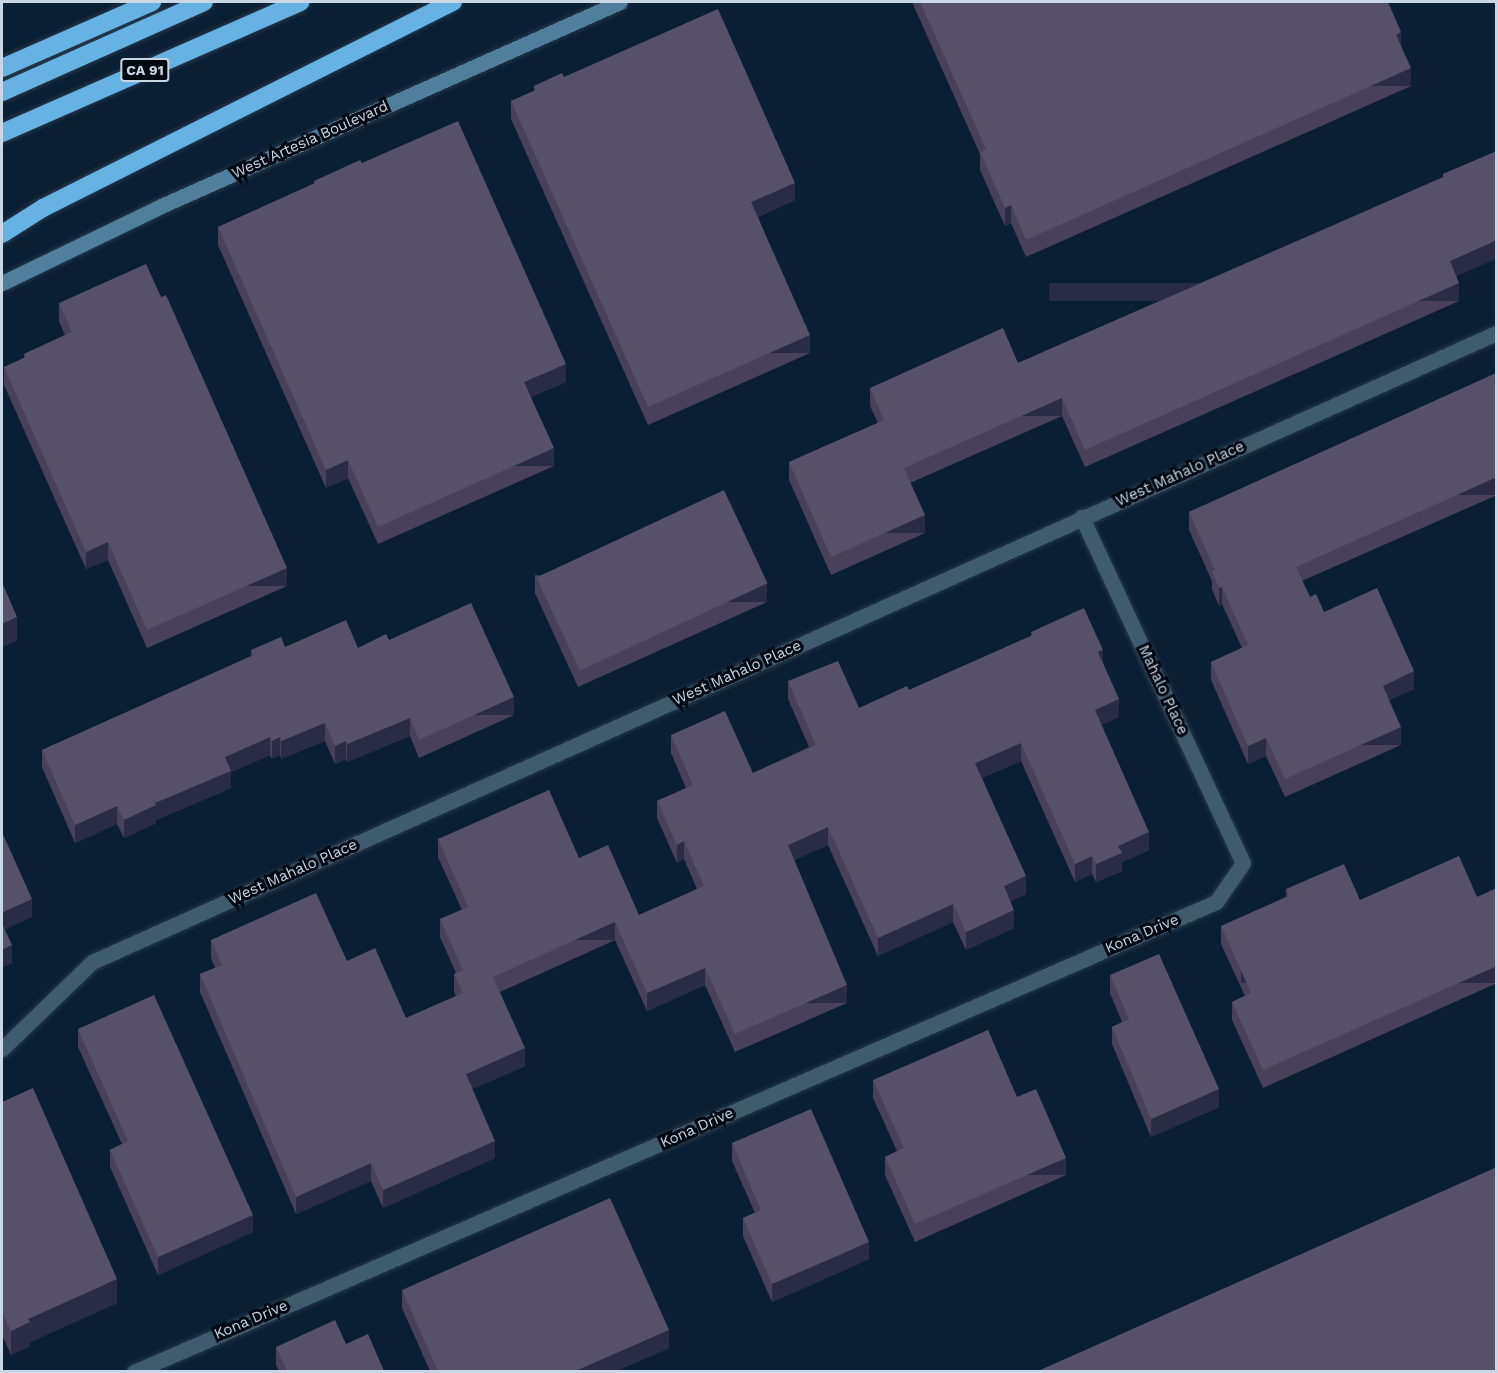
<!DOCTYPE html>
<style>
body{margin:0}
#map{position:relative;width:1498px;height:1373px;overflow:hidden;background:#0b1f34;font-family:"Work Sans",sans-serif}
div>[style]{position:absolute}
[style*='--x']{left:calc(var(--x)*1px);top:calc(var(--y)*1px);width:calc(var(--w)*1px);rotate:calc(var(--a)*1deg)}
.roads{filter:drop-shadow(0 0 2px #26394d) drop-shadow(0 0 2px #26394d)}
.street>*{height:15px;margin:-7.5px;padding:0 7.5px;transform-origin:7.5px;border-radius:7.5px;background:#3f5c6f}
.secondary>*{height:15px;margin:-7.5px;padding:0 7.5px;transform-origin:7.5px;border-radius:7.5px;background:#507f9e}
.highway>*{height:18px;margin:-9px;padding:0 9px;transform-origin:9px;border-radius:9px;background:#66b3e3}
.wall>*{inset:0;background:#49405a}
.shaded-wall>*{inset:0;background:#2a2c45;transform-origin:0 0}
.building>*{inset:0;background:#565069;transform-origin:0 0}
span{translate:-50% -50%;white-space:nowrap;text-align:center;line-height:1.15;-webkit-text-stroke:6px #030911;paint-order:stroke}
.shield-label span{padding:2px 4px;background:#030911;border:2px solid;border-radius:4px;-webkit-text-stroke-width:0}
.shield-label{font-size:14px;color:#c9d6e4;font-weight:700}
.street-label{font-size:15px;color:#c9d6e4}
.frame{position:absolute;inset:0;border:3px solid #c9d6e4;pointer-events:none}
</style>
<div id="map">
<div class="roads">
<div class="street">
<i style="--x:2;--y:1049;--w:125;--a:-44"></i>
<i style="--x:92;--y:962;--w:1538;--a:-24.13"></i>
<i style="--x:134;--y:1372;--w:1180;--a:-23.48"></i>
<i style="--x:1216;--y:902;--w:47;--a:-55.3"></i>
<i style="--x:1243;--y:863;--w:382;--a:-115"></i>
</div>
<div class="secondary">
<i style="--x:2;--y:283;--w:177;--a:-25.8"></i>
<i style="--x:161;--y:206;--w:502;--a:-23.96"></i>
</div>
<div class="highway">
<i style="--x:2;--y:68;--w:164;--a:-23.7"></i>
<i style="--x:2;--y:92;--w:221;--a:-24"></i>
<i style="--x:2;--y:133;--w:326;--a:-23.7"></i>
<i style="--x:2;--y:234;--w:49;--a:-32.4"></i>
<i style="--x:43;--y:208;--w:459;--a:-26.7"></i>
</div>
</div>
<div class="wall">
<i style="clip-path:polygon(912px 2px,1388px 2px,1401px 47px,1411px 86px,1026px 257px,1011px 223px,1005px 226px,980px 170px,980px 154px)"></i>
<i style="clip-path:polygon(564px 77px,795px 200px,758px 217px,810px 353px,648px 425px,511px 119px,511px 101px,534px 91px,534px 86px)"></i>
<i style="clip-path:polygon(1497px 151px,1497px 258px,1456px 276px,1459px 301px,1085px 467px,1062px 416px,910px 483px,925px 533px,831px 575px,789px 480px,789px 462px,878px 423px,870px 406px,870px 388px,1018px 363px,1443px 177px,1443px 174px)"></i>
<i style="clip-path:polygon(314px 181px,566px 382px,531px 397px,554px 466px,378px 544px,348px 478px,326px 488px,218px 245px,218px 227px,314px 184px)"></i>
<i style="clip-path:polygon(59px 303px,287px 586px,147px 648px,108px 560px,86px 569px,4px 385px,4px 367px,24px 358px,24px 354px,65px 335px,59px 321px)"></i>
<i style="clip-path:polygon(1497px 375px,1497px 495px,1302px 581px,1310px 597px,1324px 612px,1414px 689px,1389px 700px,1401px 745px,1285px 797px,1266px 756px,1248px 764px,1211px 680px,1211px 662px,1242px 648px,1222px 604px,1219px 606px,1212px 589px,1212px 581px,1189px 530px,1189px 512px)"></i>
<i style="clip-path:polygon(535px 575px,767px 602px,578px 687px,535px 593px)"></i>
<i style="clip-path:polygon(1031px 632px,1103px 662px,1119px 717px,1101px 725px,1149px 850px,1122px 862px,1122px 871px,1096px 882px,1092px 874px,1075px 882px,1021px 761px,982px 778px,1026px 894px,1010px 901px,1014px 928px,966px 950px,953px 922px,878px 956px,828px 845px,794px 860px,847px 1003px,735px 1052px,705px 985px,647px 1011px,615px 940px,500px 992px,525px 1066px,472px 1089px,495px 1158px,383px 1208px,371px 1181px,296px 1214px,200px 992px,200px 974px,215px 968px,211px 958px,211px 940px,347px 961px,406px 1018px,456px 996px,454px 992px,454px 974px,456px 973px,440px 937px,440px 919px,462px 910px,438px 857px,438px 839px,579px 858px,639px 915px,697px 889px,684px 859px,677px 863px,657px 818px,657px 801px,686px 788px,671px 753px,671px 735px,753px 773px,809px 747px,788px 699px,788px 681px,859px 708px,909px 690px,1031px 636px)"></i>
<i style="clip-path:polygon(389px 640px,514px 715px,419px 758px,410px 736px,347px 762px,346px 759px,335px 764px,325px 741px,281px 759px,280px 755px,272px 759px,270px 755px,231px 772px,231px 788px,156px 820px,156px 823px,124px 838px,117px 824px,75px 843px,42px 767px,42px 750px,251px 656px,251px 650px,285px 647px,358px 648px)"></i>
<i style="clip-path:polygon(1497px 888px,1497px 983px,1263px 1088px,1232px 1020px,1232px 1002px,1245px 996px,1221px 944px,1221px 926px,1286px 897px,1286px 889px,1360px 900px,1477px 897px)"></i>
<i style="clip-path:polygon(1110px 975px,1219px 1107px,1151px 1137px,1112px 1044px,1112px 1027px,1122px 1022px,1110px 993px)"></i>
<i style="clip-path:polygon(78px 1029px,253px 1232px,158px 1275px,110px 1167px,110px 1150px,122px 1144px,78px 1047px)"></i>
<i style="clip-path:polygon(873px 1080px,1017px 1097px,1066px 1175px,915px 1242px,885px 1175px,885px 1157px,897px 1151px,873px 1098px)"></i>
<i style="clip-path:polygon(2px 1102px,117px 1303px,30px 1342px,30px 1346px,11px 1355px,2px 1335px)"></i>
<i style="clip-path:polygon(732px 1143px,869px 1259px,772px 1302px,743px 1236px,743px 1218px,755px 1213px,732px 1161px)"></i>
<i style="clip-path:polygon(402px 1290px,669px 1348px,616px 1371px,430px 1371px,402px 1308px)"></i>
<i style="clip-path:polygon(346px 1344px,384px 1371px,279px 1371px,276px 1365px,276px 1347px)"></i>
</div>
<div class="shaded-wall">
<i style="clip-path:polygon(1401px 32px,1401px 50px,1396px 35px)"></i>
<i style="left:1411px;top:68px;width:18px;height:422px;rotate:90deg"></i>
<i style="clip-path:polygon(795px 183px,795px 200px,751px 220px,751px 202px)"></i>
<i style="clip-path:polygon(1011px 205px,1011px 223px,1005px 226px,1005px 208px)"></i>
<i style="clip-path:polygon(1497px 240px,1497px 258px,1450px 279px,1450px 261px)"></i>
<i style="left:1459px;top:283px;width:18px;height:410px;rotate:90deg"></i>
<i style="left:810px;top:335px;width:18px;height:177px;rotate:90deg"></i>
<i style="clip-path:polygon(566px 364px,566px 382px,524px 400px,524px 382px)"></i>
<i style="left:1062px;top:398px;width:18px;height:173px;rotate:90deg"></i>
<i style="left:554px;top:448px;width:18px;height:193px;rotate:90deg"></i>
<i style="clip-path:polygon(348px 460px,348px 478px,326px 488px,326px 470px)"></i>
<i style="left:1497px;top:477px;width:18px;height:220px;rotate:90deg"></i>
<i style="left:925px;top:515px;width:18px;height:103px;rotate:90deg"></i>
<i style="clip-path:polygon(108px 542px,108px 560px,86px 569px,86px 552px)"></i>
<i style="left:287px;top:568px;width:18px;height:153px;rotate:90deg"></i>
<i style="left:767px;top:584px;width:18px;height:207px;rotate:90deg"></i>
<i style="clip-path:polygon(1222px 587px,1222px 604px,1219px 606px,1219px 588px)"></i>
<i style="clip-path:polygon(17px 617px,17px 641px,2px 647px,2px 624px)"></i>
<i style="clip-path:polygon(1103px 650px,1103px 668px,1098px 652px)"></i>
<i style="clip-path:polygon(1414px 671px,1414px 689px,1383px 703px,1383px 686px)"></i>
<i style="left:514px;top:697px;width:18px;height:104px;rotate:90deg"></i>
<i style="clip-path:polygon(1119px 699px,1119px 717px,1095px 728px,1095px 710px)"></i>
<i style="clip-path:polygon(410px 718px,410px 736px,347px 762px,347px 744px)"></i>
<i style="clip-path:polygon(325px 723px,325px 741px,281px 759px,281px 741px)"></i>
<i style="left:1401px;top:727px;width:18px;height:127px;rotate:90deg"></i>
<i style="clip-path:polygon(270px 737px,270px 755px,231px 772px,231px 788px,156px 820px,156px 823px,124px 838px,124px 820px,225px 757px)"></i>
<i style="clip-path:polygon(280px 737px,280px 755px,272px 759px,272px 741px)"></i>
<i style="clip-path:polygon(1266px 738px,1266px 756px,1248px 764px,1248px 746px)"></i>
<i style="clip-path:polygon(346px 741px,346px 759px,335px 764px,335px 746px)"></i>
<i style="clip-path:polygon(1021px 743px,1021px 761px,975px 781px,975px 763px)"></i>
<i style="clip-path:polygon(117px 806px,117px 824px,75px 843px,75px 825px)"></i>
<i style="clip-path:polygon(828px 827px,828px 845px,788px 863px,788px 845px)"></i>
<i style="clip-path:polygon(1149px 832px,1149px 850px,1122px 862px,1122px 871px,1096px 882px,1096px 864px,1118px 846px)"></i>
<i style="clip-path:polygon(684px 841px,684px 859px,677px 863px,677px 845px)"></i>
<i style="clip-path:polygon(1092px 856px,1092px 874px,1075px 882px,1075px 864px)"></i>
<i style="clip-path:polygon(1026px 876px,1026px 894px,1004px 904px,1004px 886px)"></i>
<i style="clip-path:polygon(32px 899px,32px 917px,2px 931px,2px 913px)"></i>
<i style="clip-path:polygon(953px 904px,953px 922px,878px 956px,878px 938px)"></i>
<i style="clip-path:polygon(1014px 910px,1014px 928px,966px 950px,966px 932px)"></i>
<i style="left:615px;top:922px;width:18px;height:134px;rotate:90deg"></i>
<i style="clip-path:polygon(12px 945px,12px 963px,2px 968px,2px 950px)"></i>
<i style="left:1497px;top:966px;width:17px;height:256px;rotate:90deg"></i>
<i style="clip-path:polygon(705px 968px,705px 985px,647px 1011px,647px 993px)"></i>
<i style="left:847px;top:985px;width:18px;height:122px;rotate:90deg"></i>
<i style="clip-path:polygon(525px 1048px,525px 1066px,466px 1092px,466px 1074px)"></i>
<i style="clip-path:polygon(1219px 1089px,1219px 1107px,1151px 1137px,1151px 1119px)"></i>
<i style="clip-path:polygon(495px 1141px,495px 1158px,383px 1208px,383px 1190px)"></i>
<i style="left:1066px;top:1158px;width:17px;height:165px;rotate:90deg"></i>
<i style="clip-path:polygon(371px 1163px,371px 1181px,296px 1214px,296px 1197px)"></i>
<i style="clip-path:polygon(253px 1215px,253px 1232px,158px 1275px,158px 1257px)"></i>
<i style="clip-path:polygon(869px 1242px,869px 1259px,772px 1302px,772px 1284px)"></i>
<i style="clip-path:polygon(117px 1279px,117px 1303px,30px 1342px,30px 1346px,11px 1355px,11px 1331px,28px 1319px)"></i>
<i style="clip-path:polygon(669px 1330px,669px 1348px,616px 1371px,575px 1371px)"></i>
</div>
<div class="building">
<i style="clip-path:polygon(920px 2px,1388px 2px,1401px 32px,1396px 35px,1411px 68px,1026px 240px,1011px 205px,1005px 208px,980px 152px,986px 149px)"></i>
<i style="clip-path:polygon(718px 9px,795px 183px,751px 202px,810px 335px,648px 407px,511px 101px,536px 90px,534px 86px,562px 73px,564px 77px)"></i>
<i style="clip-path:polygon(458px 121px,566px 364px,524px 382px,554px 448px,378px 527px,348px 460px,326px 470px,218px 227px,315px 183px,314px 181px,360px 160px,362px 163px)"></i>
<i style="clip-path:polygon(1497px 151px,1497px 240px,1450px 261px,1459px 283px,1085px 450px,1062px 398px,904px 468px,925px 515px,831px 557px,789px 462px,884px 420px,870px 388px,1003px 328px,1018px 363px,1444px 177px,1443px 174px)"></i>
<i style="clip-path:polygon(146px 264px,161px 297px,166px 295px,287px 568px,147px 630px,108px 542px,86px 552px,4px 367px,26px 357px,24px 354px,72px 332px,59px 303px)"></i>
<i style="clip-path:polygon(1496px 373px,1497px 477px,1296px 567px,1310px 597px,1316px 594px,1324px 612px,1377px 588px,1414px 671px,1383px 686px,1401px 727px,1285px 779px,1266px 738px,1248px 746px,1211px 662px,1248px 645px,1222px 587px,1219px 588px,1212px 571px,1215px 570px,1189px 512px)"></i>
<i style="left:724px;top:490px;width:103px;height:207px;rotate:65deg"></i>
<i style="clip-path:polygon(2px 582px,17px 617px,2px 624px)"></i>
<i style="clip-path:polygon(471px 603px,514px 697px,419px 740px,410px 718px,347px 744px,346px 741px,335px 746px,325px 723px,281px 741px,280px 737px,272px 741px,270px 737px,225px 757px,231px 771px,155px 803px,156px 805px,124px 820px,117px 806px,75px 825px,42px 750px,254px 655px,251px 650px,281px 637px,285px 647px,346px 620px,358px 648px,386px 634px,389px 640px)"></i>
<i style="clip-path:polygon(1084px 608px,1103px 650px,1098px 652px,1119px 699px,1095px 710px,1149px 832px,1118px 846px,1122px 853px,1096px 864px,1092px 856px,1075px 864px,1021px 743px,975px 763px,1026px 876px,1004px 886px,1014px 910px,966px 932px,953px 904px,878px 938px,828px 827px,788px 845px,847px 985px,735px 1034px,705px 968px,647px 993px,615px 922px,493px 977px,525px 1048px,466px 1074px,495px 1141px,383px 1190px,371px 1163px,296px 1197px,200px 974px,222px 965px,211px 940px,316px 893px,347px 961px,375px 948px,406px 1018px,463px 993px,454px 974px,463px 970px,440px 919px,468px 907px,438px 839px,549px 790px,579px 858px,608px 845px,639px 915px,704px 886px,684px 841px,677px 845px,657px 801px,693px 785px,671px 735px,725px 711px,753px 773px,816px 745px,788px 681px,838px 661px,859px 708px,907px 686px,909px 690px,1033px 635px,1031px 632px)"></i>
<i style="clip-path:polygon(2px 832px,32px 899px,2px 913px)"></i>
<i style="clip-path:polygon(1459px 856px,1477px 897px,1497px 888px,1497px 966px,1263px 1070px,1232px 1002px,1251px 993px,1221px 926px,1289px 896px,1286px 889px,1344px 864px,1360px 900px)"></i>
<i style="clip-path:polygon(2px 923px,12px 945px,2px 950px)"></i>
<i style="clip-path:polygon(1159px 954px,1219px 1089px,1151px 1119px,1112px 1027px,1129px 1019px,1110px 975px)"></i>
<i style="clip-path:polygon(154px 995px,253px 1215px,158px 1257px,110px 1150px,128px 1141px,78px 1029px)"></i>
<i style="clip-path:polygon(988px 1030px,1017px 1097px,1036px 1089px,1066px 1158px,915px 1224px,885px 1157px,904px 1148px,873px 1080px)"></i>
<i style="clip-path:polygon(33px 1088px,117px 1279px,28px 1319px,30px 1322px,11px 1331px,2px 1311px,2px 1102px)"></i>
<i style="clip-path:polygon(811px 1109px,869px 1242px,772px 1284px,743px 1218px,761px 1210px,732px 1143px)"></i>
<i style="clip-path:polygon(1497px 1167px,1497px 1371px,1038px 1371px)"></i>
<i style="clip-path:polygon(610px 1198px,669px 1330px,575px 1371px,438px 1371px,402px 1290px)"></i>
<i style="clip-path:polygon(335px 1320px,346px 1344px,368px 1334px,384px 1371px,284px 1371px,287px 1370px,276px 1347px)"></i>
</div>
<div class="shield-label">
<span style="left:145px;top:70px">CA 91</span>
</div>
<div class="street-label">
<span style="left:310px;top:140px;rotate:-24deg">West Artesia Boulevard</span>
<span style="left:1180px;top:474px;rotate:-24deg">West Mahalo Place</span>
<span style="left:737px;top:673px;rotate:-24deg">West Mahalo Place</span>
<span style="left:1163px;top:690px;rotate:65deg">Mahalo Place</span>
<span style="left:293px;top:872px;rotate:-24deg">West Mahalo Place</span>
<span style="left:1142px;top:934px;rotate:-23deg">Kona Drive</span>
<span style="left:697px;top:1128px;rotate:-24deg">Kona Drive</span>
<span style="left:251px;top:1320px;rotate:-23deg">Kona Drive</span>
</div>
<div class="frame"></div>
</div>
